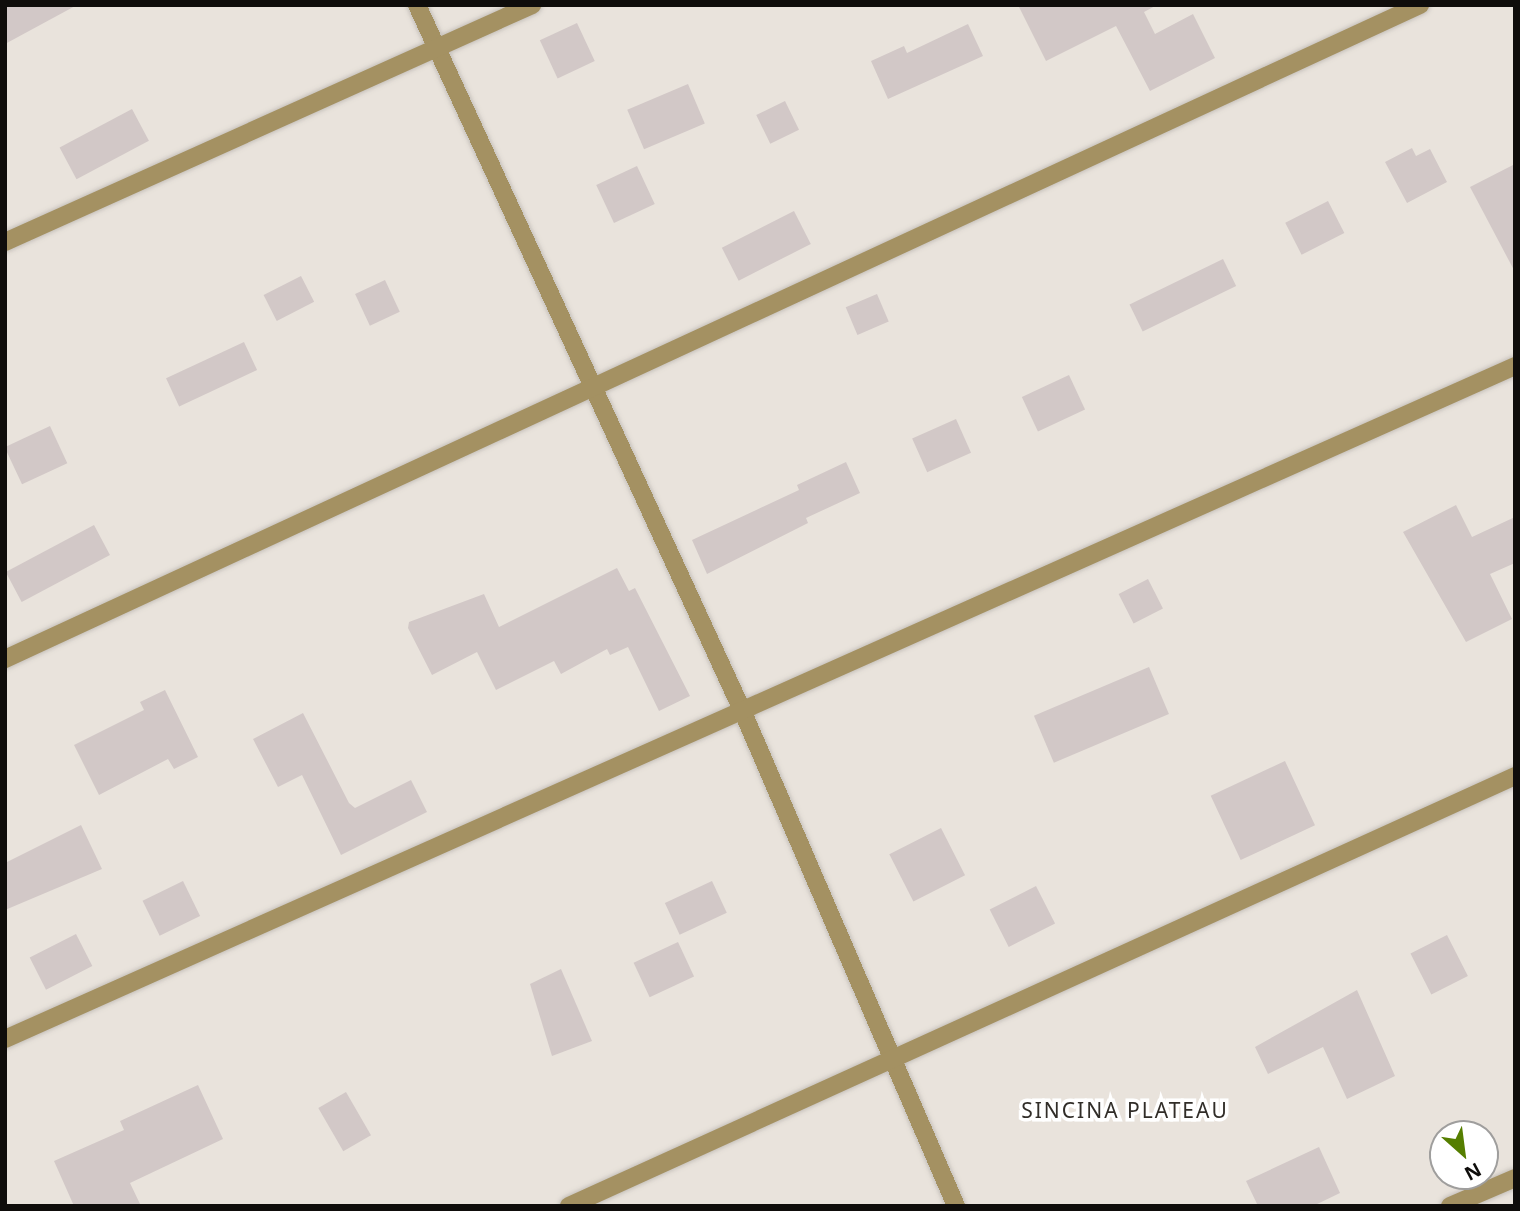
<!DOCTYPE html>
<style>
body{margin:0}
#map{position:relative;width:1520px;height:1211px;overflow:hidden;background:#e9e3dc;font-family:"Noto Sans",sans-serif}
div>[style]{position:absolute}
[style*='--x']{left:calc(var(--x)*1px);top:calc(var(--y)*1px);width:calc(var(--w)*1px);rotate:calc(var(--a)*1deg)}
.building>*{inset:0;background:#d2c8c7;transform-origin:0 0}
.roads{filter:drop-shadow(0 0 2px #c6c1bb) drop-shadow(0 0 2px #c6c1bb)}
.street>*{height:18px;margin:-9px;padding:0 9px;transform-origin:9px;border-radius:9px;background:#a49162}
span{translate:-50% -50%;white-space:nowrap;text-align:center;line-height:1.15;-webkit-text-stroke:7px #fff;paint-order:stroke}
.quarter-label{font-size:21px;color:#312d28;letter-spacing:2px}
.frame{position:absolute;inset:0;border:7px solid #0f0d0b;pointer-events:none}
.north{position:absolute;left:1429px;top:1120px;width:70px;height:70px;box-sizing:border-box;background:#fff;border:2px solid #9f9e9d;border-radius:50%;rotate:152deg;font-size:19px;font-weight:700;line-height:28px;text-align:center;color:#0f0d0b}
.north::after{content:'';display:block;margin:auto;width:24px;height:32px;background:#557e00;clip-path:polygon(50% 0,100% 100%,50% 72%,0 100%)}
</style>
<div id="map">
<div class="building">
<i style="clip-path:polygon(5px 5px,77px 5px,5px 44px)"></i>
<i style="clip-path:polygon(1018px 5px,1157px 5px,1144px 12px,1155px 34px,1193px 14px,1215px 58px,1150px 91px,1116px 26px,1046px 61px)"></i>
<i style="left:577px;top:23px;width:42px;height:41px;rotate:65deg"></i>
<i style="clip-path:polygon(968px 24px,983px 56px,888px 99px,871px 61px,904px 46px,907px 53px)"></i>
<i style="left:688px;top:84px;width:43px;height:66px;rotate:67deg"></i>
<i style="left:785px;top:101px;width:32px;height:32px;rotate:64deg"></i>
<i style="left:132px;top:109px;width:36px;height:82px;rotate:62deg"></i>
<i style="clip-path:polygon(1412px 148px,1416px 156px,1430px 149px,1447px 182px,1407px 203px,1385px 162px)"></i>
<i style="clip-path:polygon(1515px 164px,1515px 272px,1470px 187px)"></i>
<i style="left:637px;top:166px;width:42px;height:45px;rotate:65deg"></i>
<i style="left:1328px;top:201px;width:36px;height:48px;rotate:63deg"></i>
<i style="left:794px;top:211px;width:37px;height:81px;rotate:63deg"></i>
<i style="left:1223px;top:259px;width:30px;height:104px;rotate:64deg"></i>
<i style="left:301px;top:276px;width:29px;height:42px;rotate:63deg"></i>
<i style="left:385px;top:280px;width:35px;height:33px;rotate:65deg"></i>
<i style="left:877px;top:294px;width:30px;height:34px;rotate:67deg"></i>
<i style="left:244px;top:342px;width:31px;height:86px;rotate:65deg"></i>
<i style="left:1069px;top:375px;width:38px;height:52px;rotate:65deg"></i>
<i style="left:956px;top:419px;width:37px;height:48px;rotate:66deg"></i>
<i style="left:50px;top:426px;width:41px;height:50px;rotate:65deg"></i>
<i style="clip-path:polygon(846px 462px,860px 493px,806px 518px,808px 523px,707px 574px,692px 540px,799px 490px,797px 485px)"></i>
<i style="clip-path:polygon(1456px 505px,1472px 537px,1515px 517px,1515px 563px,1490px 574px,1512px 619px,1466px 642px,1403px 532px)"></i>
<i style="left:94px;top:525px;width:34px;height:100px;rotate:62deg"></i>
<i style="clip-path:polygon(617px 568px,629px 591px,635px 588px,690px 696px,659px 711px,628px 647px,610px 655px,607px 649px,561px 674px,554px 661px,496px 690px,477px 652px,432px 675px,408px 628px,409px 622px,484px 594px,499px 627px)"></i>
<i style="left:1148px;top:579px;width:33px;height:33px;rotate:63deg"></i>
<i style="left:1149px;top:667px;width:51px;height:125px;rotate:67deg"></i>
<i style="clip-path:polygon(165px 690px,198px 757px,174px 769px,168px 759px,99px 795px,74px 745px,144px 710px,140px 702px)"></i>
<i style="clip-path:polygon(303px 713px,349px 803px,355px 808px,411px 780px,427px 812px,341px 855px,302px 775px,278px 787px,253px 739px)"></i>
<i style="left:1285px;top:761px;width:71px;height:82px;rotate:65deg"></i>
<i style="clip-path:polygon(81px 825px,102px 869px,5px 910px,5px 863px)"></i>
<i style="left:941px;top:828px;width:53px;height:58px;rotate:63deg"></i>
<i style="left:183px;top:881px;width:39px;height:45px;rotate:64deg"></i>
<i style="left:712px;top:881px;width:35px;height:52px;rotate:65deg"></i>
<i style="left:1036px;top:886px;width:42px;height:52px;rotate:63deg"></i>
<i style="left:76px;top:934px;width:36px;height:52px;rotate:63deg"></i>
<i style="left:1447px;top:935px;width:46px;height:41px;rotate:63deg"></i>
<i style="left:678px;top:942px;width:38px;height:49px;rotate:65deg"></i>
<i style="clip-path:polygon(561px 969px,592px 1041px,552px 1056px,530px 984px)"></i>
<i style="clip-path:polygon(1357px 990px,1395px 1076px,1347px 1099px,1323px 1047px,1268px 1074px,1255px 1047px)"></i>
<i style="clip-path:polygon(198px 1085px,223px 1139px,130px 1183px,141px 1206px,74px 1206px,54px 1161px,124px 1130px,120px 1121px)"></i>
<i style="left:346px;top:1092px;width:50px;height:32px;rotate:60deg"></i>
<i style="clip-path:polygon(1319px 1147px,1340px 1193px,1313px 1206px,1258px 1206px,1246px 1181px)"></i>
</div>
<div class="roads">
<div class="street">
<i style="--x:417;--y:5;--w:776;--a:65.25"></i>
<i style="--x:742;--y:710;--w:540;--a:66.66"></i>
<i style="--x:5;--y:242;--w:578;--a:-24.21"></i>
<i style="--x:5;--y:659;--w:1559;--a:-24.81"></i>
<i style="--x:5;--y:1039;--w:1653;--a:-24.02"></i>
<i style="--x:569;--y:1206;--w:1039;--a:-24.44"></i>
<i style="--x:1450;--y:1206;--w:71;--a:-23.3"></i>
</div>
</div>
<div class="quarter-label">
<span style="left:1125px;top:1110px">SINCINA PLATEAU</span>
</div>
<div class="frame"></div>
<div class="north">N</div>
</div>
